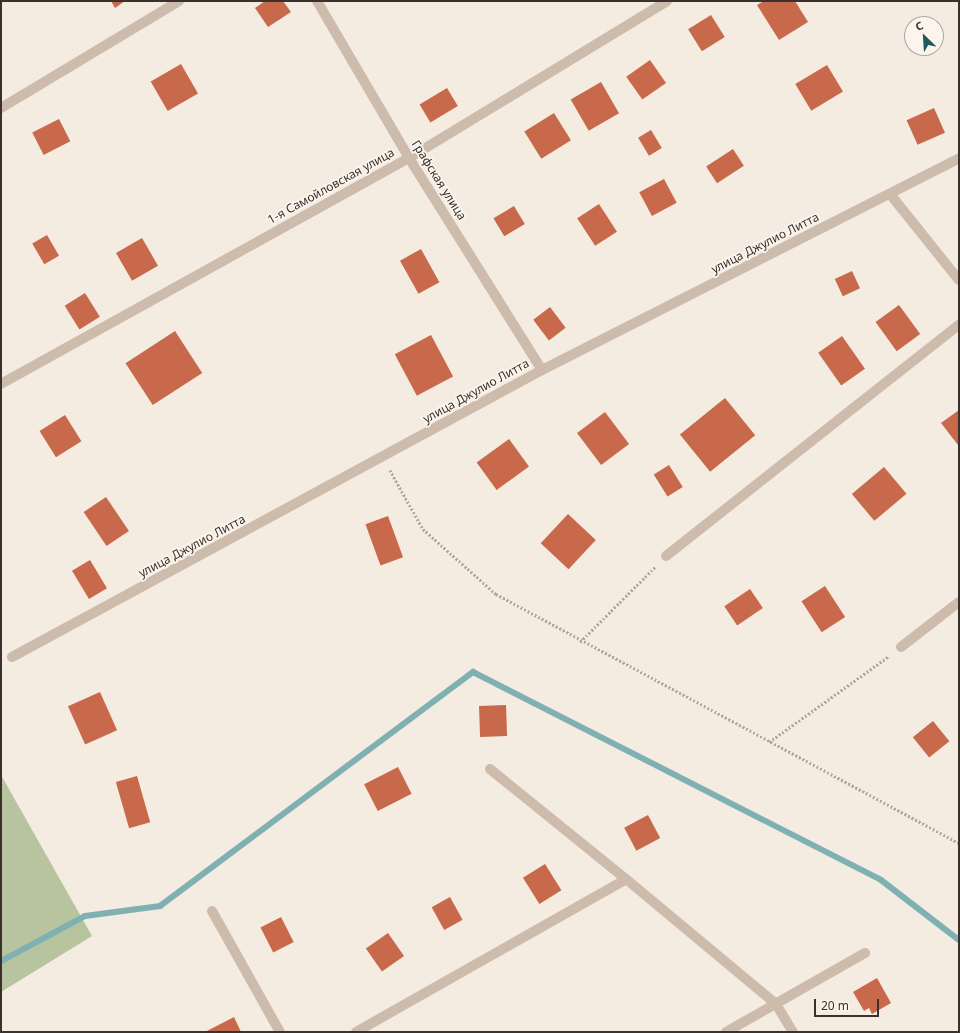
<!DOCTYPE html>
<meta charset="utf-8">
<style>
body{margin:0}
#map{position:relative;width:960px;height:1033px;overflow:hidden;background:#f4ebe1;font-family:"Noto Sans",sans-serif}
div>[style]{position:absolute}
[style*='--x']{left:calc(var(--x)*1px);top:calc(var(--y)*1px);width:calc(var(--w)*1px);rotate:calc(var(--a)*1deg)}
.green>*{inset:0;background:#b8c4a0}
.stream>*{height:6px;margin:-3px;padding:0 3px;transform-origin:3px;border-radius:3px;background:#7fb0b2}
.building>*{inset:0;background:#c8694b;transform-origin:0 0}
.path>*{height:2.5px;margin-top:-1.25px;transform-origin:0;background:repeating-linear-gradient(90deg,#b9a596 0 2px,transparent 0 4px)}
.minor>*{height:10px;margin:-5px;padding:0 5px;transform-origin:5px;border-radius:5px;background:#cdbbac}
span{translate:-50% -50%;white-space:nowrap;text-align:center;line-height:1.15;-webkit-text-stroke:3.5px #fbf5ee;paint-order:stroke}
.street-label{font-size:12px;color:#3b302b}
.frame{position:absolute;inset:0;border:2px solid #3b302b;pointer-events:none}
.north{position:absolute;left:904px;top:16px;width:40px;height:40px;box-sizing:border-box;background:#fbf5ee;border:1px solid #aea6a0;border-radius:50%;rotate:335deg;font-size:11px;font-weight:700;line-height:16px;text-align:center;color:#3b302b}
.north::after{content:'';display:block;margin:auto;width:14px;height:18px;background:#1f5a5e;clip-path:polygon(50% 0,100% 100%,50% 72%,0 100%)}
.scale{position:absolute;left:814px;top:999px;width:65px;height:18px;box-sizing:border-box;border:2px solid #3b302b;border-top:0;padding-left:5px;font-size:12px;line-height:14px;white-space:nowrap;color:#3b302b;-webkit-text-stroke:3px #fbf5ee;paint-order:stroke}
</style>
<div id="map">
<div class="green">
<i style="clip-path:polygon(1px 775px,92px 936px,1px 992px)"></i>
</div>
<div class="stream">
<i style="--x:1;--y:961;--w:95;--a:-28.2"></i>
<i style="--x:85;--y:916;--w:76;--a:-7.6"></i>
<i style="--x:160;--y:906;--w:391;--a:-36.8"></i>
<i style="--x:473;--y:672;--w:458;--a:27"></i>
<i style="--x:881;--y:880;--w:98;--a:37.6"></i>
</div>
<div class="building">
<i style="clip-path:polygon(111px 1px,125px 1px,115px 8px)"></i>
<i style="clip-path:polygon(265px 1px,283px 1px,291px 12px,268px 27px,255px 8px)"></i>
<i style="clip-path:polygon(764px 1px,795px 1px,808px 22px,779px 40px,757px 5px)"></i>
<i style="left:711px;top:15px;width:26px;height:27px;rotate:58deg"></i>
<i style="left:650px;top:60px;width:28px;height:29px;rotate:55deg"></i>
<i style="left:181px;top:64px;width:34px;height:35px;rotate:60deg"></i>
<i style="left:827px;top:65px;width:31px;height:37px;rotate:59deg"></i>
<i style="left:601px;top:82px;width:36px;height:35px;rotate:60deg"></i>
<i style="left:447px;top:88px;width:21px;height:32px;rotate:59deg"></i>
<i style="left:934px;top:108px;width:27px;height:30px;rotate:66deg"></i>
<i style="left:554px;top:113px;width:32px;height:35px;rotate:58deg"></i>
<i style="left:59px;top:119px;width:25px;height:30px;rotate:63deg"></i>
<i style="left:651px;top:130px;width:21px;height:15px;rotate:59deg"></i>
<i style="left:733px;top:149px;width:20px;height:32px;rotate:57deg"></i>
<i style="left:664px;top:179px;width:27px;height:28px;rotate:62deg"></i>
<i style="left:599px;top:204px;width:33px;height:26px;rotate:57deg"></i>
<i style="left:514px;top:206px;width:21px;height:24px;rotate:59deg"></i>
<i style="left:47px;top:235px;width:24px;height:17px;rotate:60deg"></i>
<i style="left:142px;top:238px;width:32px;height:30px;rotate:60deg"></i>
<i style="left:421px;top:249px;width:38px;height:24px;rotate:61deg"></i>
<i style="left:852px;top:271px;width:19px;height:19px;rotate:65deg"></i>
<i style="left:85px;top:293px;width:28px;height:24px;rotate:58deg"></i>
<i style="left:899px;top:305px;width:36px;height:29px;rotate:54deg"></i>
<i style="left:550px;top:307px;width:26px;height:21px;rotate:53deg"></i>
<i style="left:175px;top:331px;width:50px;height:59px;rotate:57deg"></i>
<i style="left:431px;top:335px;width:47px;height:41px;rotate:62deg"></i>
<i style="left:842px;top:336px;width:40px;height:29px;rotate:55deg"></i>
<i style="left:725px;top:398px;width:48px;height:58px;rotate:51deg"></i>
<i style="clip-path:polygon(959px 410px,959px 444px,958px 445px,941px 423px)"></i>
<i style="left:605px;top:412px;width:40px;height:35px;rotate:53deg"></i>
<i style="left:65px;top:415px;width:31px;height:30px;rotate:58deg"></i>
<i style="left:509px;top:439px;width:34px;height:40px;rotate:54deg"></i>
<i style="left:669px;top:465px;width:26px;height:18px;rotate:58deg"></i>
<i style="left:884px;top:467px;width:35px;height:42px;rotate:50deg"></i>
<i style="left:106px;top:497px;width:41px;height:27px;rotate:56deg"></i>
<i style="left:568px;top:514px;width:38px;height:40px;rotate:43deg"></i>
<i style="left:388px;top:516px;width:44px;height:24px;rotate:70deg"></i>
<i style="left:90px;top:560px;width:33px;height:21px;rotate:59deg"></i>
<i style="left:825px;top:586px;width:37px;height:28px;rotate:57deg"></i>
<i style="left:750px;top:589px;width:23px;height:31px;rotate:56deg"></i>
<i style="left:100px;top:692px;width:42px;height:35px;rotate:66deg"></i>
<i style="left:506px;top:705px;width:31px;height:27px;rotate:88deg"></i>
<i style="left:933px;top:721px;width:26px;height:26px;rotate:51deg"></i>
<i style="left:398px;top:767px;width:30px;height:38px;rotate:63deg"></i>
<i style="left:137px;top:776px;width:48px;height:22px;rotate:74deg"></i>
<i style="left:648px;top:815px;width:26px;height:27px;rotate:62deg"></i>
<i style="left:545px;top:864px;width:31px;height:26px;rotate:58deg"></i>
<i style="left:450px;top:897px;width:26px;height:21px;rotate:61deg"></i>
<i style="left:281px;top:917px;width:28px;height:23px;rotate:63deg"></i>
<i style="left:388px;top:933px;width:28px;height:27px;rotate:55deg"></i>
<i style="clip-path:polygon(877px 978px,891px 1003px,872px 1014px,869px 1008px,864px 1011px,853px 992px)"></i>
<i style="clip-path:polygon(234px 1017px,241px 1032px,205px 1032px)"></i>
</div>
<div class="path">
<i style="--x:390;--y:470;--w:68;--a:60.8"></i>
<i style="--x:423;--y:529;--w:98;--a:41.7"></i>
<i style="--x:496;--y:594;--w:526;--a:28.27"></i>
<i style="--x:580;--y:642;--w:106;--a:-45"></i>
<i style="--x:769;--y:742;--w:148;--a:-35.6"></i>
</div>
<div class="minor">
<i style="--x:317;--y:1;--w:182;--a:59.6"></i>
<i style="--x:409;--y:158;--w:250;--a:57.9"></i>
<i style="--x:1;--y:108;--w:208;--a:-31"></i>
<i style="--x:890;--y:194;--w:110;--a:51.3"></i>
<i style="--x:1;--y:384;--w:466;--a:-29"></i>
<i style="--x:409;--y:158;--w:302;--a:-31.3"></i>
<i style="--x:666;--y:556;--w:373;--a:-38.3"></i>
<i style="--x:901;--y:647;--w:73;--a:-37.8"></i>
<i style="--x:12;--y:657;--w:603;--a:-28.44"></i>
<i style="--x:542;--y:370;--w:468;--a:-26.9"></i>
<i style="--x:490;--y:769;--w:175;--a:39"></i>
<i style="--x:212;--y:911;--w:139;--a:60.7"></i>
<i style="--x:356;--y:1032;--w:310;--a:-29.5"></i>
<i style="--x:626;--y:879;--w:195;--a:39.8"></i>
<i style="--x:776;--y:1004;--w:33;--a:59"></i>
<i style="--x:726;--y:1032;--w:160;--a:-29.6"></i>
</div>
<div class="street-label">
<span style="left:439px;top:180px;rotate:58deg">Графская улица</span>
<span style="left:331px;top:186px;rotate:-29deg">1-я Самойловская улица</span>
<span style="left:765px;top:243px;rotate:-27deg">улица Джулио Литта</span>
<span style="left:476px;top:391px;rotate:-29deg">улица Джулио Литта</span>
<span style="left:192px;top:546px;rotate:-28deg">улица Джулио Литта</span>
</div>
<div class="frame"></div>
<div class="north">С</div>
<div class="scale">20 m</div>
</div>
